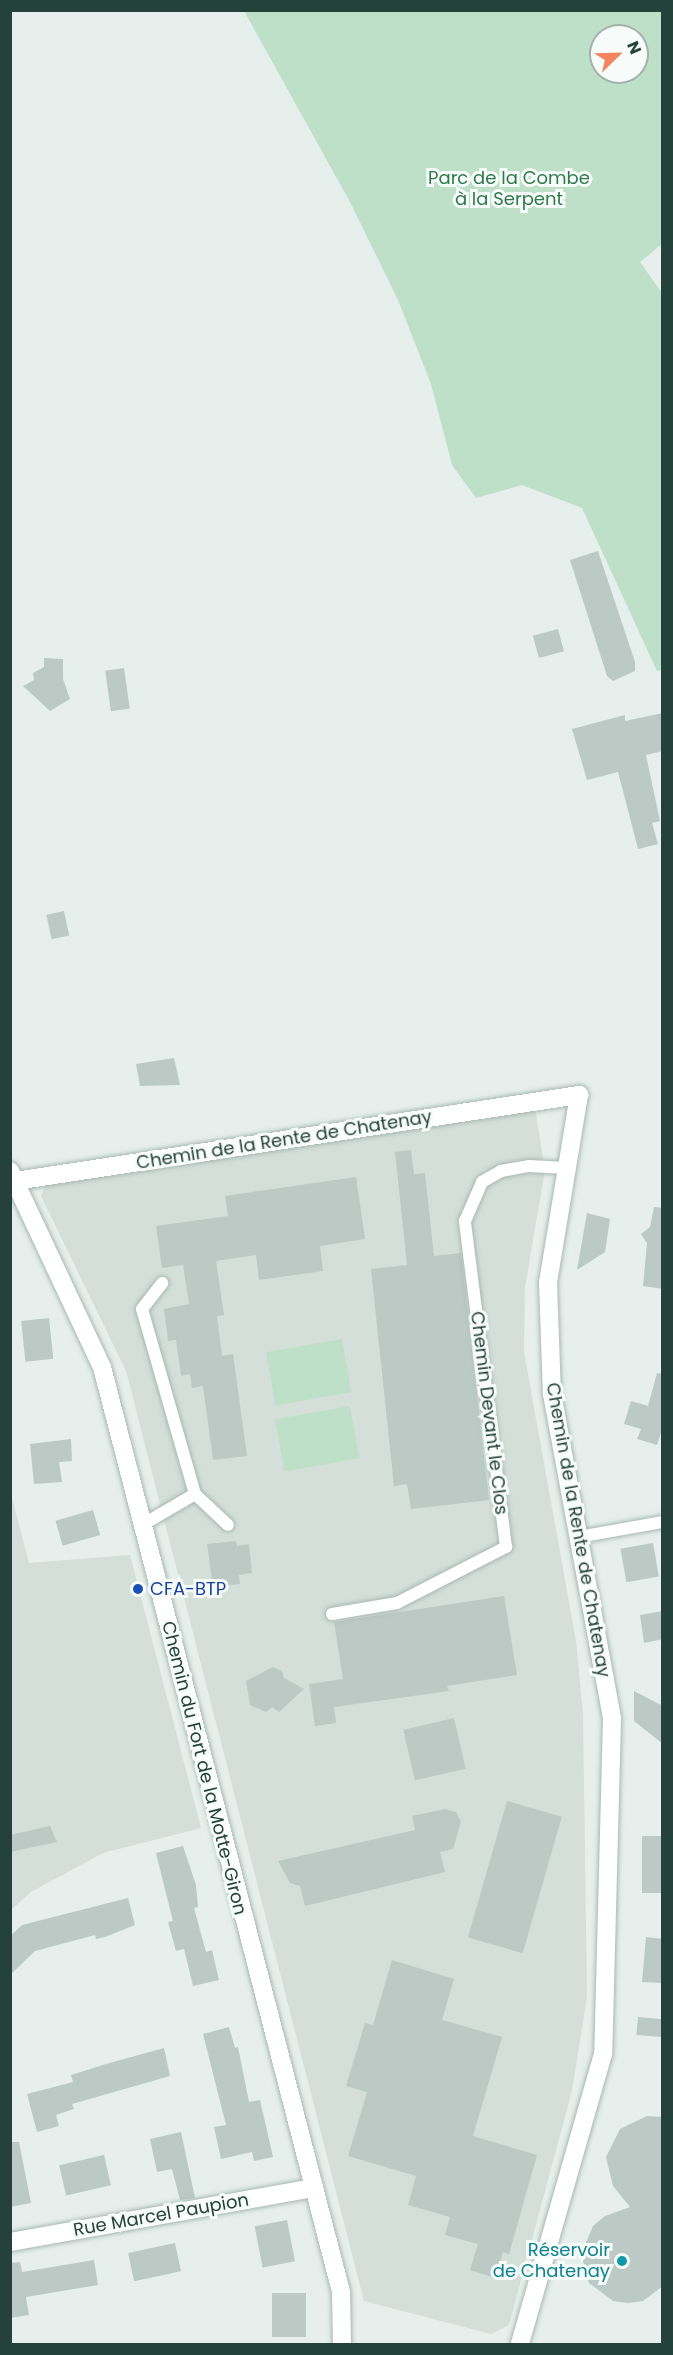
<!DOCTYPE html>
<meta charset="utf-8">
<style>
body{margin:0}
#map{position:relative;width:673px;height:2355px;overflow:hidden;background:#e6efeb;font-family:Poppins,sans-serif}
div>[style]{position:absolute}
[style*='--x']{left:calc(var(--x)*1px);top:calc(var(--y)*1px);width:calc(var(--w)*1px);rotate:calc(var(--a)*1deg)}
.built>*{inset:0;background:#d4dfda}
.green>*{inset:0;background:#bfe0c8;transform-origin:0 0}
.building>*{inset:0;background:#bbcac4;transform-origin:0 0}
.roads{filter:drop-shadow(0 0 2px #a8b8b2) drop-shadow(0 0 2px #a8b8b2)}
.service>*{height:12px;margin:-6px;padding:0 6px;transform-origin:6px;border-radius:6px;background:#fff}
.minor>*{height:18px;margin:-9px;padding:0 9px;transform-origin:9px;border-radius:9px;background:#fff}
.dots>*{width:16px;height:16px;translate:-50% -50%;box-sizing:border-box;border:3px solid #f7fbf9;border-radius:50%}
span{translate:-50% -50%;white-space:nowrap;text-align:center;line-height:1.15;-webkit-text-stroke:6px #f7fbf9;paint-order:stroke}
.park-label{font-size:18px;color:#2d7a4b}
.street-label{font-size:18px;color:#24423a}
.transit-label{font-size:18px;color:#164399}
.left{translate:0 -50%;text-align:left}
.culture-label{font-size:18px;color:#0d838f}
.right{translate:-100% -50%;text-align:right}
.frame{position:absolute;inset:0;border:12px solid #24423a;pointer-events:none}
.north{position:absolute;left:589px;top:24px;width:60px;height:60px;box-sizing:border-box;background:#f7fbf9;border:2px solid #a3b1ad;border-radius:50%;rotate:67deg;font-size:16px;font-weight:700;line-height:24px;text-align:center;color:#24423a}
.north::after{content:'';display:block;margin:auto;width:21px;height:27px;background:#f4845f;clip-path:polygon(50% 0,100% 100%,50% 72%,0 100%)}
</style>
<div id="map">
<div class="built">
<i style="clip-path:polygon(535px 1108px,545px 1170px,525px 1287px,524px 1352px,576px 1641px,583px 1714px,587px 1997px,572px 2091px,509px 2325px,491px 2334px,364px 2301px,126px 1371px,41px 1196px,47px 1181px)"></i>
<i style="clip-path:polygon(10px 1490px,29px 1563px,130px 1555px,201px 1828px,103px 1853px,31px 1892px,11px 1910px)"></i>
</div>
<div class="green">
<i style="clip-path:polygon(evenodd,244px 11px,662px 11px,662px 244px,640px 262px,662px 293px,662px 670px,657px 671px,582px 508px,522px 485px,476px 498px,452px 465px,431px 384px,398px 300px,350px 202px,244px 11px,601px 36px,637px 36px,637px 72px,601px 72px,601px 36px)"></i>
<i style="left:342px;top:1339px;width:54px;height:77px;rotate:80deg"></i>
<i style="left:350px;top:1406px;width:53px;height:76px;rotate:80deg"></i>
</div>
<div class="building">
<i style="clip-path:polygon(598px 551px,635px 662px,635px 671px,613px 681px,607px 676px,570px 560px)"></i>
<i style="left:558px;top:629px;width:23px;height:26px;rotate:75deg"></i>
<i style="clip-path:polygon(44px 658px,63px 659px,63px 679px,70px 699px,50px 711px,23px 686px,34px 680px,33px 673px,44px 667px)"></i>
<i style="left:124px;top:668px;width:41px;height:19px;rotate:82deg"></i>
<i style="clip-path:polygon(663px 713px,663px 751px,646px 755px,660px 821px,652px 823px,658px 844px,638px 849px,618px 772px,587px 780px,572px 729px,625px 715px,625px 721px)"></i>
<i style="left:64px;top:911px;width:25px;height:18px;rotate:78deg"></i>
<i style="clip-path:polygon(174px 1058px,180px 1085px,140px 1086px,136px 1064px)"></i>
<i style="clip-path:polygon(411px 1150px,414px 1174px,425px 1173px,434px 1256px,461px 1253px,489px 1500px,411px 1509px,407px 1484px,394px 1486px,371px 1269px,407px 1265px,395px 1152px)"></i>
<i style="clip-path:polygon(356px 1177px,365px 1239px,320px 1246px,323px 1271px,259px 1280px,256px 1255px,216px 1261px,224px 1315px,217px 1316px,222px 1356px,233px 1354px,247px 1456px,213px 1460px,203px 1386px,192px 1388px,190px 1374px,181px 1376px,176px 1340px,168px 1341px,164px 1309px,189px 1304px,183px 1265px,162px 1268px,156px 1226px,228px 1216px,225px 1196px)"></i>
<i style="clip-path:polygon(654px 1207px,663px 1208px,663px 1289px,643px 1286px,647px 1243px,641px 1234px,650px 1227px)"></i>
<i style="clip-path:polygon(587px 1213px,610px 1219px,605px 1252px,577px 1270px)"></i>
<i style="left:49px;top:1318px;width:41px;height:28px;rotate:84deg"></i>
<i style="clip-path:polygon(657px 1373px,663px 1374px,663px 1426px,657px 1445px,637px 1439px,641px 1429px,624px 1424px,631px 1401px,648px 1406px)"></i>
<i style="clip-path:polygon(71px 1439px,72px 1461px,59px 1462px,62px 1482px,34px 1484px,30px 1444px)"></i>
<i style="left:93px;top:1510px;width:26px;height:39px;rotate:74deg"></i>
<i style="clip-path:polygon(236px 1541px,237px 1546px,249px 1544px,252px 1573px,239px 1575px,240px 1584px,213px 1587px,207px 1544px)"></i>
<i style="left:653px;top:1543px;width:34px;height:33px;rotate:80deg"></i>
<i style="clip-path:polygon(504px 1596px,517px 1675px,447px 1686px,449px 1691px,334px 1707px,336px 1723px,315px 1726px,309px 1684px,343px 1679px,334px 1622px)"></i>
<i style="clip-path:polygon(663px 1611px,663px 1639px,644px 1643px,640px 1615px)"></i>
<i style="clip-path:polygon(273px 1667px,282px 1671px,284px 1678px,304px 1689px,279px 1712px,272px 1707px,266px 1712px,250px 1705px,246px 1681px)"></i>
<i style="clip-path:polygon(634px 1691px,663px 1706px,663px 1744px,634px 1721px)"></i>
<i style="left:454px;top:1718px;width:52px;height:52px;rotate:77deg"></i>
<i style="left:507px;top:1801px;width:57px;height:142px;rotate:16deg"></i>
<i style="clip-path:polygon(445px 1809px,456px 1812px,461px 1822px,453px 1849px,440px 1852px,445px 1872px,305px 1906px,300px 1886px,290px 1883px,278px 1861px,415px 1830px,412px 1816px)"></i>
<i style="clip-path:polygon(50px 1826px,57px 1842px,10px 1852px,10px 1835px)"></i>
<i style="left:663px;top:1836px;width:57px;height:21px;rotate:90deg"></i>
<i style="clip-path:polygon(183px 1846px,196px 1885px,198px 1907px,194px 1908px,206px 1952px,212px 1950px,219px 1980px,193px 1986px,184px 1949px,176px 1951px,168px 1922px,173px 1921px,156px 1853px)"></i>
<i style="clip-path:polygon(128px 1898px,135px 1925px,105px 1937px,96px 1939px,95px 1935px,35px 1951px,10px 1975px,10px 1936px,22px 1925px)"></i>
<i style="clip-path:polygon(646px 1937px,663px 1939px,663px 1983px,642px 1982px)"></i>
<i style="clip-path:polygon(392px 1960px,454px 1979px,442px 2020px,502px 2037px,473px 2136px,537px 2155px,509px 2254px,503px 2252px,495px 2278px,470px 2270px,478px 2244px,445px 2235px,450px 2217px,408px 2205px,416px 2176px,348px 2156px,367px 2092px,346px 2086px,365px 2023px,373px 2025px)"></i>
<i style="left:638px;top:2017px;width:25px;height:18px;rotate:5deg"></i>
<i style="clip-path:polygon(229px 2027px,235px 2048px,238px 2047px,249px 2102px,260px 2100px,273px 2157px,254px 2161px,252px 2152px,221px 2159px,214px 2127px,226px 2125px,203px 2034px)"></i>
<i style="clip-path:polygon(164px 2048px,170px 2076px,72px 2104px,74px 2109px,56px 2115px,59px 2126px,37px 2132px,27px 2094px,73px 2082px,71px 2075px,106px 2064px)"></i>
<i style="clip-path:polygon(647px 2116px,662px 2117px,663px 2286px,643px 2301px,628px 2303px,613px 2301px,589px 2283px,581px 2254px,593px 2226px,605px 2216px,630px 2207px,613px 2186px,606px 2157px,620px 2129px)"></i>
<i style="clip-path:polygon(181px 2132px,195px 2198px,180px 2200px,172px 2169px,157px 2172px,150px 2139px)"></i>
<i style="clip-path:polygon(10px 2142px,19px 2142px,31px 2203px,10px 2207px)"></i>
<i style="left:104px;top:2155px;width:31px;height:46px;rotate:77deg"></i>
<i style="left:287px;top:2220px;width:42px;height:33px;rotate:79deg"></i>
<i style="left:175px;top:2243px;width:29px;height:48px;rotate:78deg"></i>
<i style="clip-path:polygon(94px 2260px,98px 2285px,26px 2297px,29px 2315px,10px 2318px,10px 2263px,20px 2262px,22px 2272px)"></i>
<i style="left:306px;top:2293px;width:44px;height:34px;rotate:90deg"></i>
</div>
<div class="roads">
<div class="service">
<i style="--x:195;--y:1494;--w:45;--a:43.2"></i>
<i style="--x:142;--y:1525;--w:61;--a:-30.3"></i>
<i style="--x:195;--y:1494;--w:192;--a:-106"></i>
<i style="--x:142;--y:1309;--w:33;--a:-52"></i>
<i style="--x:578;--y:1537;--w:85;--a:-10.1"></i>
<i style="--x:332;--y:1614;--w:66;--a:-9.6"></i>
<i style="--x:397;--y:1603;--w:123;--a:-27.2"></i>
<i style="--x:506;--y:1547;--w:329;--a:-97.2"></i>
<i style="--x:465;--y:1221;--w:43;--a:-66.4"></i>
<i style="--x:482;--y:1182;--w:22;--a:-30"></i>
<i style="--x:501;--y:1171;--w:29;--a:-10"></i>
<i style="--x:530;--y:1166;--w:36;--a:3"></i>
</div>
<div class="minor">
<i style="--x:10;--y:1171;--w:217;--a:64.9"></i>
<i style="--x:102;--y:1367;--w:955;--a:75.51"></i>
<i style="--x:341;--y:2292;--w:52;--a:88.9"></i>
<i style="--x:15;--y:1181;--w:571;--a:-8.67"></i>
<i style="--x:579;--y:1095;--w:190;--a:99.4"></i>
<i style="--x:548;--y:1282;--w:112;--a:88"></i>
<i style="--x:552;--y:1394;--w:330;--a:79.5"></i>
<i style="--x:612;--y:1719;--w:335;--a:91.5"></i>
<i style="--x:603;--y:2054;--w:302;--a:106"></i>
<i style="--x:10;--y:2242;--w:307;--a:-10.1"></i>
</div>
</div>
<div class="dots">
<i style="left:138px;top:1589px;background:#1a4fb4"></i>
<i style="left:622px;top:2261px;background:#0f9aa8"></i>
</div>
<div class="park-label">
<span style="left:509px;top:189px">Parc de la Combe<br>à la Serpent</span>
</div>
<div class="street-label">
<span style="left:284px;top:1140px;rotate:-9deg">Chemin de la Rente de Chatenay</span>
<span style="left:489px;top:1413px;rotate:83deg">Chemin Devant le Clos</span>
<span style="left:578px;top:1530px;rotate:80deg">Chemin de la Rente de Chatenay</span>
<span style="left:204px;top:1768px;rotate:76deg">Chemin du Fort de la Motte-Giron</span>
<span style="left:161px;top:2215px;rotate:-10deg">Rue Marcel Paupion</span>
</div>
<div class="transit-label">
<span class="left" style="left:150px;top:1589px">CFA-BTP</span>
</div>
<div class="culture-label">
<span class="right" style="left:610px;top:2261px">Réservoir<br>de Chatenay</span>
</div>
<div class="frame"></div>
<div class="north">N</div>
</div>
